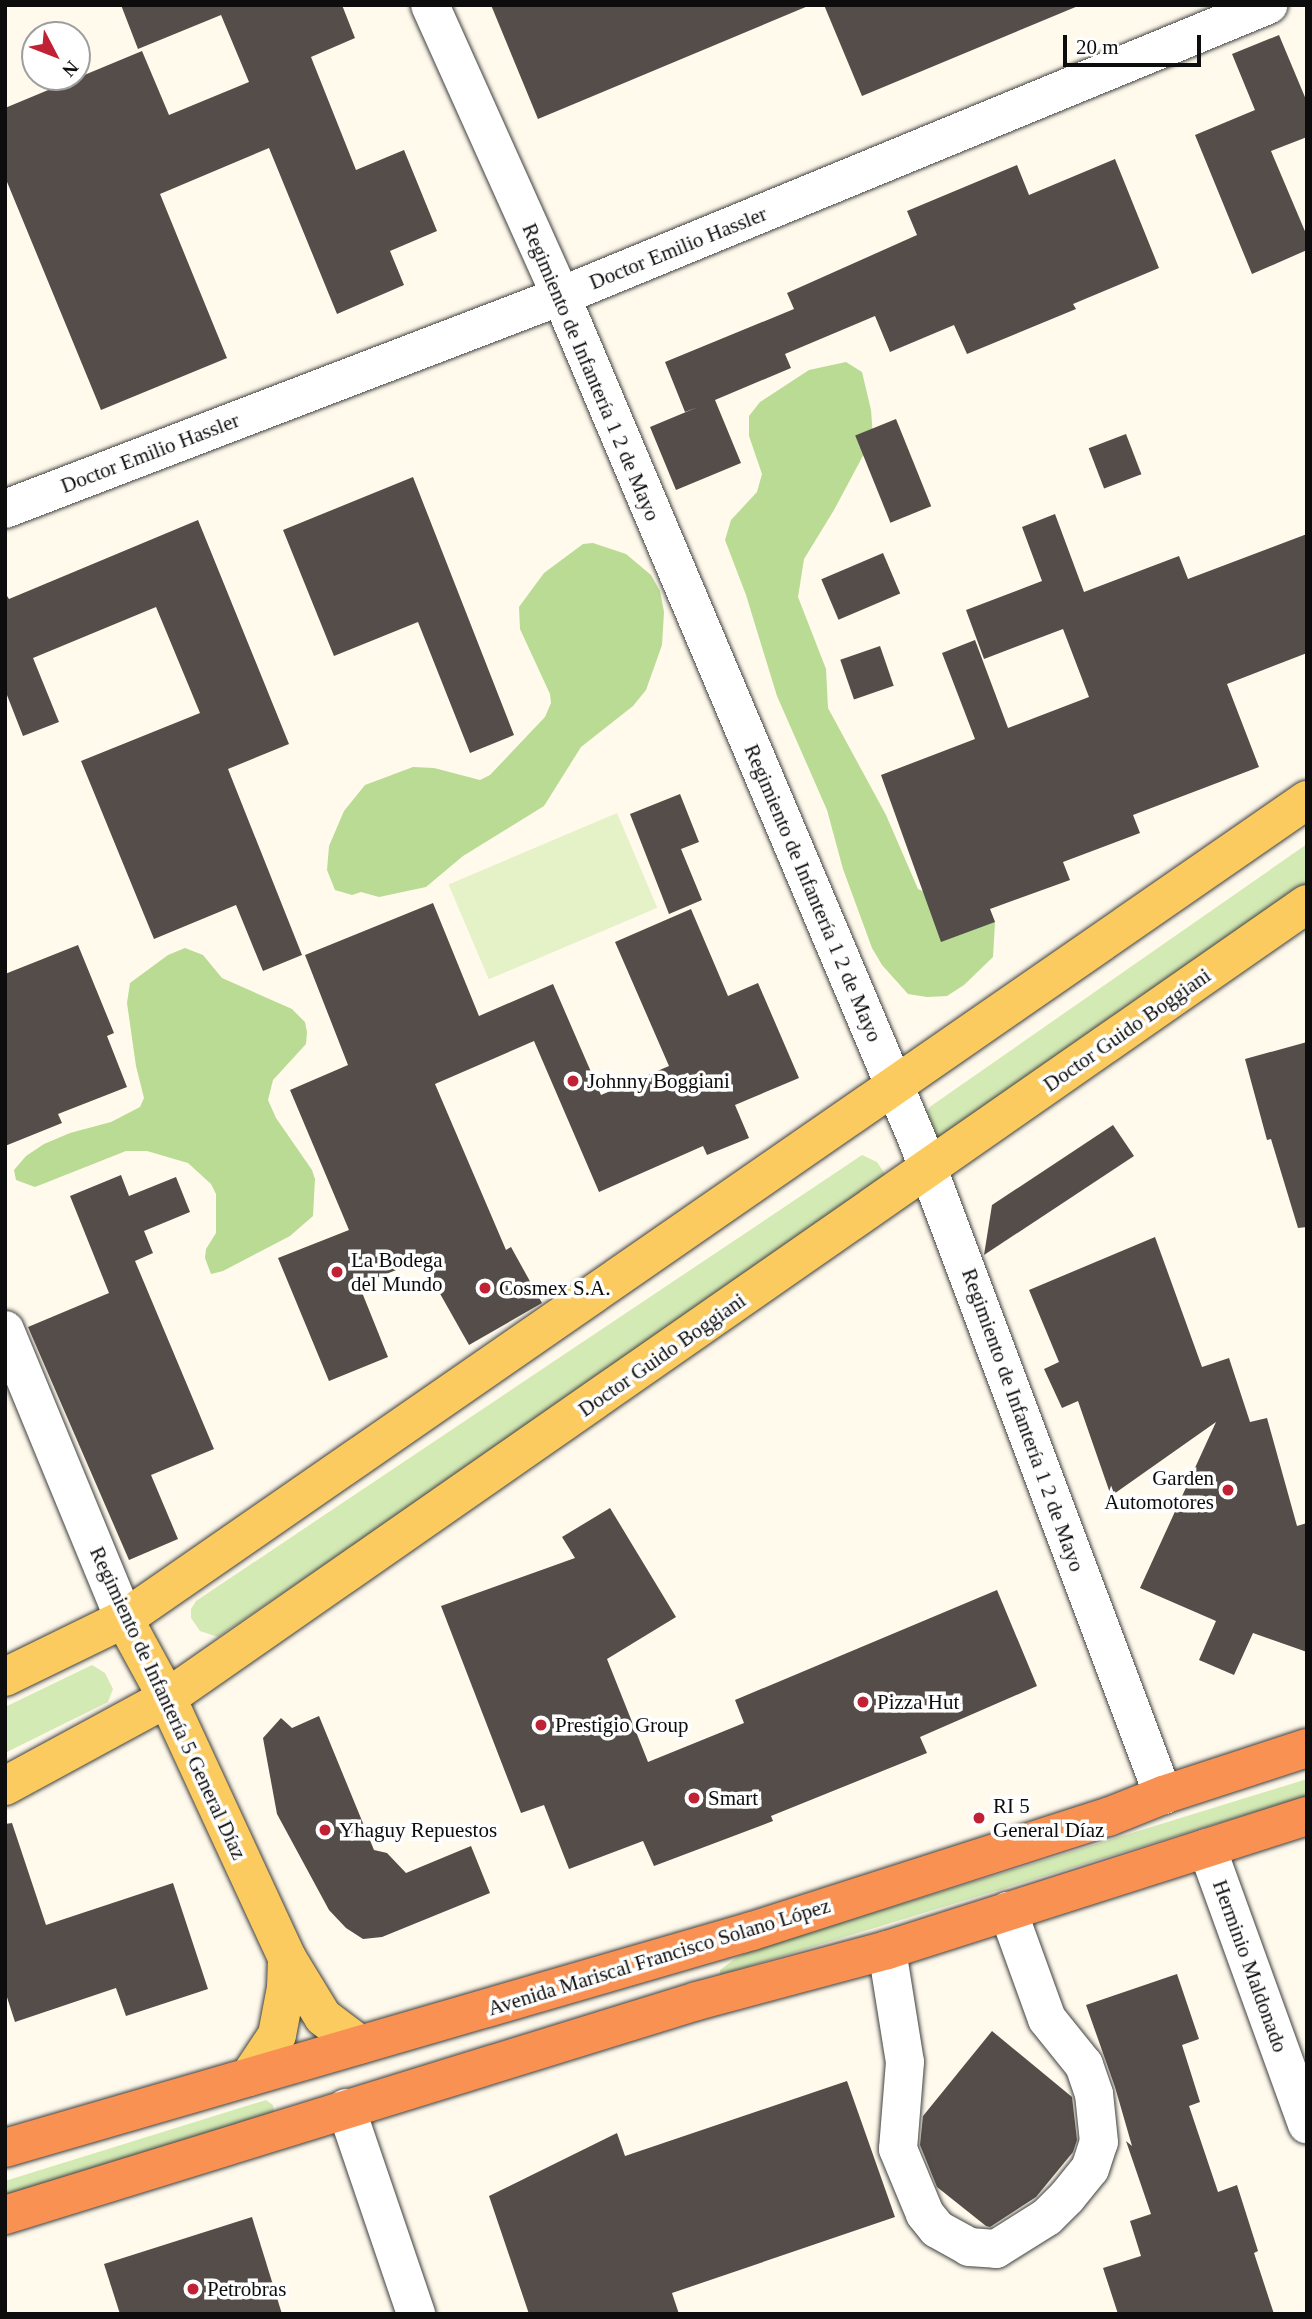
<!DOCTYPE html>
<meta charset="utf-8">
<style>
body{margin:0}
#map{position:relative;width:1312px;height:2319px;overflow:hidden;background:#fffaec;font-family:Georgia,serif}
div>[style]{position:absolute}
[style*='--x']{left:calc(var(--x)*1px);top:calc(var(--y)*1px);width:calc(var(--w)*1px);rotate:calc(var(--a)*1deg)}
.green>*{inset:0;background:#d4eab5}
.forest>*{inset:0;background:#b9db94}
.pitch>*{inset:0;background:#e5f1c7;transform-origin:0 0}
.building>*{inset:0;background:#554d49;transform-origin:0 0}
.roads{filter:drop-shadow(0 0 2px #404040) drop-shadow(0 0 2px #404040)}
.minor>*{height:38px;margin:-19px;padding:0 19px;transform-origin:19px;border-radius:19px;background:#fff}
.major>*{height:38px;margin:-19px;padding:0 19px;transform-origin:19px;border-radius:19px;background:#fccb5f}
.highway>*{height:38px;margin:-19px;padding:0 19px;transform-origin:19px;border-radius:19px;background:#f89151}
.dots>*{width:19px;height:19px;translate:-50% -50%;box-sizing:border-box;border:4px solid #fff;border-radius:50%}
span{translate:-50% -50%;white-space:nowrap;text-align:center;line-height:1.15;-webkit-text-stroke:7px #fff;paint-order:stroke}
.street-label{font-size:21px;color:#0d0d0d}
.poi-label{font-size:21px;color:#0d0d0d}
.left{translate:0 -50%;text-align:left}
.right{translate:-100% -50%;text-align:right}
.frame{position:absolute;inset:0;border:7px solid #0d0d0d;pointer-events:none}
.north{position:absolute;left:21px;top:21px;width:70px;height:70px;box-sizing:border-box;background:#fff;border:2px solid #9e9e9e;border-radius:50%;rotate:132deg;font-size:19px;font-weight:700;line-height:28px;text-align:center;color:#0d0d0d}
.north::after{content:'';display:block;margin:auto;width:24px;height:32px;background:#c02134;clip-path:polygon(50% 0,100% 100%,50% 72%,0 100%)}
.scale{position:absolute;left:1063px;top:35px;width:138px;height:32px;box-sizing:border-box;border:4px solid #0d0d0d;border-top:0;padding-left:9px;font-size:21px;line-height:24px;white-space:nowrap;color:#0d0d0d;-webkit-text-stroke:5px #fff;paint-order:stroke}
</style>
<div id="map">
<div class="green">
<i style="clip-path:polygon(1307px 844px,1307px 894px,945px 1141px,935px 1135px,926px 1112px,931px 1106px)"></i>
<i style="clip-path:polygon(862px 1155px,877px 1162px,885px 1174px,880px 1188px,218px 1637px,200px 1631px,191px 1618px,191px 1609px,196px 1601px)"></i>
<i style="clip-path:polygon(92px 1665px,105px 1673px,113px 1689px,108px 1702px,5px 1753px,5px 1707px)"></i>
<i style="clip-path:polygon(1307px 1779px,1307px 1796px,720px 1975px,720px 1970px,736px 1958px,752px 1950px)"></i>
<i style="clip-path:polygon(266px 2100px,273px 2105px,274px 2113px,5px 2197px,5px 2181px)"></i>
</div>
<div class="forest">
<i style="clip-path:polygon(846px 362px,862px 372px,871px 410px,873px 437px,834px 510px,804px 559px,798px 597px,826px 669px,828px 708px,886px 815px,918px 889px,936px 897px,990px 909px,995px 922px,993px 957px,964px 985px,947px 996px,927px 997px,908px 994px,882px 965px,872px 948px,843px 869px,827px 810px,777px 696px,746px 595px,725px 540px,731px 520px,757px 492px,762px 474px,749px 436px,749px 416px,760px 402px,809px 370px)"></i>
<i style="clip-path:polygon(593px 543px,626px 554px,651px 575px,660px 591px,664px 612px,662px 645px,646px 690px,633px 706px,581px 747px,544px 806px,463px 856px,426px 887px,379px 897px,361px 892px,352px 895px,335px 890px,327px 870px,329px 846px,344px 811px,365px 785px,413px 767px,434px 768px,480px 780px,490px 775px,545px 717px,551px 703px,550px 694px,520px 629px,519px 607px,544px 573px,583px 544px)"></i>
<i style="clip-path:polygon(185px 948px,203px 955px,222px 978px,292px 1009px,305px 1022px,307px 1032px,306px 1044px,273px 1080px,268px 1100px,276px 1118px,312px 1170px,315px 1179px,313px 1216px,290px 1236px,223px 1271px,211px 1274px,205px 1258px,206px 1249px,216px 1233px,216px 1194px,211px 1184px,188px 1163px,147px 1151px,126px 1151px,35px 1187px,16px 1180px,14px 1170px,26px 1156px,44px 1144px,70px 1133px,111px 1122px,140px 1107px,144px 1098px,136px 1066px,127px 1003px,130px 983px,168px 955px)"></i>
</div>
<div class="pitch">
<i style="left:617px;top:813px;width:103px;height:183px;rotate:67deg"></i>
</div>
<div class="building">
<i style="clip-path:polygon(121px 5px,342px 5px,355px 38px,311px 57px,356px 170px,404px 150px,437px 231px,390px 251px,404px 285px,337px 314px,269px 148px,160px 194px,227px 358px,101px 410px,5px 177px,5px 108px,142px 51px,169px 115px,249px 82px,221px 15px,138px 49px)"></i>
<i style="clip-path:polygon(491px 5px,808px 5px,808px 6px,538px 119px)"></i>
<i style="clip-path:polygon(824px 5px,1078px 5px,1078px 6px,862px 96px)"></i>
<i style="clip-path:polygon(1279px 35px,1307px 102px,1307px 137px,1271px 151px,1307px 236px,1307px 250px,1252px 274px,1195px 135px,1255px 110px,1232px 54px)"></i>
<i style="clip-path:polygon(1115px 159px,1159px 268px,1073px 304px,1076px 309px,967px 354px,954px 325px,890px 352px,875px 316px,785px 354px,791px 368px,715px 400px,741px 463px,676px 490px,650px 427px,698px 407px,685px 412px,665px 362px,794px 309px,787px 293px,917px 235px,907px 211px,1017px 165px,1029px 195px)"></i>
<i style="left:896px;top:419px;width:94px;height:44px;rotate:68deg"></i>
<i style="left:1126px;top:434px;width:43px;height:40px;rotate:69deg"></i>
<i style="clip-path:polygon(413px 477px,514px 735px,470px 753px,418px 622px,334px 656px,283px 530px)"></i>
<i style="clip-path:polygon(1055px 514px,1084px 592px,1179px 556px,1188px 579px,1307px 534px,1307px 653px,1227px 684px,1259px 767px,1133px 815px,1140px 833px,1063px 862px,1070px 880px,990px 909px,995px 922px,941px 942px,881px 775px,975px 739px,942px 653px,975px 640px,1008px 728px,1089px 697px,1063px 629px,984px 659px,966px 610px,1042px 581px,1022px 527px)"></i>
<i style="clip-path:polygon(198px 520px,289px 744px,228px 769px,302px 955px,263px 971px,236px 905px,154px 939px,81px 761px,200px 713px,156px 607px,33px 658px,59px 722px,23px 736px,5px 690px,5px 593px,9px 599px)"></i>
<i style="left:883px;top:553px;width:44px;height:67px;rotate:67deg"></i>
<i style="left:880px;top:646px;width:42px;height:42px;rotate:71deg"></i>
<i style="clip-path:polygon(680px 794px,699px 842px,681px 849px,702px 900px,669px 914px,630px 814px)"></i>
<i style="clip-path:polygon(433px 903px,479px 1016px,553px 984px,601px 1095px,669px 1066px,615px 942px,691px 909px,728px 996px,758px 983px,799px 1078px,735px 1105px,749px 1138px,707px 1155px,703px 1146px,599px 1192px,534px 1041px,435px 1084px,506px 1250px,511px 1247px,542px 1303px,469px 1345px,421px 1260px,359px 1285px,388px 1357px,329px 1381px,278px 1258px,349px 1230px,290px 1090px,348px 1065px,305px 955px)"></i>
<i style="clip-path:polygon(78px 945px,114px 1033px,107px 1036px,127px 1087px,58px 1114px,62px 1123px,5px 1146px,5px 974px)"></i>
<i style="clip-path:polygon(1307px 1042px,1307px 1227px,1298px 1228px,1271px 1139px,1267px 1140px,1245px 1059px)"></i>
<i style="clip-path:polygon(1113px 1125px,1134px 1156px,984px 1255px,992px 1205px)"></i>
<i style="clip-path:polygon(121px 1175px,129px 1196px,176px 1177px,190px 1212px,144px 1231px,153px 1253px,135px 1261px,214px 1449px,151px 1475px,178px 1539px,129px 1560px,28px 1327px,109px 1293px,70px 1196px)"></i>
<i style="clip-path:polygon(1155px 1237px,1202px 1367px,1229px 1358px,1250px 1422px,1267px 1418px,1297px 1526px,1307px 1523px,1307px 1652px,1253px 1633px,1234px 1675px,1199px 1660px,1216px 1621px,1140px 1588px,1216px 1422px,1111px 1496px,1078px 1401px,1062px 1408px,1044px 1369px,1059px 1362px,1029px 1290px)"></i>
<i style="clip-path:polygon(610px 1508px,676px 1617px,607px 1659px,648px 1762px,744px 1723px,735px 1700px,997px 1590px,1037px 1686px,920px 1737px,927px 1753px,771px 1816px,773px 1821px,654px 1866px,643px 1841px,569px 1869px,544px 1805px,521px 1813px,441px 1606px,575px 1558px,562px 1537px)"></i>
<i style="clip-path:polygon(319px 1716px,374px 1850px,387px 1853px,406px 1873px,471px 1846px,490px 1893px,382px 1937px,363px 1939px,346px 1928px,329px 1910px,277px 1814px,263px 1738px,281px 1718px,292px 1728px)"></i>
<i style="clip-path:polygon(12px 1823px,46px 1925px,173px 1883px,208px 1989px,126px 2016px,116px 1988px,15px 2022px,5px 1991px,5px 1824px)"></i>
<i style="clip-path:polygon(1177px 1974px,1199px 2039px,1182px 2045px,1200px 2102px,1189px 2106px,1218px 2192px,1237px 2185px,1258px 2251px,1254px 2253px,1274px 2314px,1118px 2314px,1103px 2268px,1141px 2256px,1130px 2221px,1151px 2214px,1126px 2141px,1132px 2146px,1115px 2087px,1086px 2005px)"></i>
<i style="clip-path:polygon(992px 2031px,1072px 2097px,1077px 2140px,1073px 2152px,1036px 2197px,990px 2227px,986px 2226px,937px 2187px,920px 2145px,923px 2116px)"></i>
<i style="clip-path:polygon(847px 2081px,895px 2217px,672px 2293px,679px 2314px,529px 2314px,489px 2196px,617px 2133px,625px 2156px)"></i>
<i style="clip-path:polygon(252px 2217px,282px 2314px,120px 2314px,104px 2264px)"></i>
</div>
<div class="roads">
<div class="minor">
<i style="--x:430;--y:5;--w:319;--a:65.8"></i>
<i style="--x:561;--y:296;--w:915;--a:67.11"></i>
<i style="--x:917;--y:1139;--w:701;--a:69.44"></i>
<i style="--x:5;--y:509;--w:595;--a:-20.96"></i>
<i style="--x:561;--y:296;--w:765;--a:-22.37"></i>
<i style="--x:5;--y:1330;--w:313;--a:67.6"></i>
<i style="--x:1207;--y:1848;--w:294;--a:70.1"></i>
<i style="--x:887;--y:1950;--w:113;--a:80.9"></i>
<i style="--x:905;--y:2062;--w:87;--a:94.6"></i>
<i style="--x:898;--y:2149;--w:70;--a:67.4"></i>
<i style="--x:925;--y:2214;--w:19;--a:51"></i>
<i style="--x:937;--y:2229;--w:37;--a:29"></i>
<i style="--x:969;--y:2247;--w:27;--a:4"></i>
<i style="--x:996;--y:2249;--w:60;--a:-32.1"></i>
<i style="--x:1047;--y:2217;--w:28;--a:-45"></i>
<i style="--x:1067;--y:2197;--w:36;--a:-51"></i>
<i style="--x:1090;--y:2169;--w:28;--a:-72"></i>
<i style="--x:1099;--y:2142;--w:48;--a:-95.9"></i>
<i style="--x:1094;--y:2094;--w:31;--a:-109"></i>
<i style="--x:1084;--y:2065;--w:59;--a:-128.8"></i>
<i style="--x:1047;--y:2019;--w:115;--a:-109.9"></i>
<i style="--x:346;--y:2108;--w:218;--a:71.2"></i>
</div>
<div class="major">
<i style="--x:124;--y:1619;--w:90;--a:61.4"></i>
<i style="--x:167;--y:1698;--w:286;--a:65.2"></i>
<i style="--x:287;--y:1958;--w:69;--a:58.6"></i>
<i style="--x:323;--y:2017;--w:46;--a:37.1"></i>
<i style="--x:5;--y:1677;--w:132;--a:-26"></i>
<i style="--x:124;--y:1619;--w:1439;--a:-34.7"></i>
<i style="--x:5;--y:1786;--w:184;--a:-28.5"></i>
<i style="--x:167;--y:1698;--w:1389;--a:-34.86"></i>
<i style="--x:249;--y:2077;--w:50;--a:-56.3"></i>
<i style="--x:277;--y:2035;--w:48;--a:-79.2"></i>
<i style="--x:286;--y:1988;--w:30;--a:-88"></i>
</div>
<div class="highway">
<i style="--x:5;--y:2148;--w:778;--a:-16.2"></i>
<i style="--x:752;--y:1931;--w:374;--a:-17.8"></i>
<i style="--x:1108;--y:1817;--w:59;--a:-21.8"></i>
<i style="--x:1163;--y:1795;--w:151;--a:-18.1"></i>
<i style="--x:5;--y:2215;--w:724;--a:-17.18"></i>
<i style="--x:697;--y:2001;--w:197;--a:-15"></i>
<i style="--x:887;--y:1950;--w:441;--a:-17.7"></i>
</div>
</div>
<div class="dots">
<i style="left:573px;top:1081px;background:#c02134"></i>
<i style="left:337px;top:1272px;background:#c02134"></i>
<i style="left:485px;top:1288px;background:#c02134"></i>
<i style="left:1228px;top:1490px;background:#c02134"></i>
<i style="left:863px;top:1702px;background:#c02134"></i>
<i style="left:541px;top:1725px;background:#c02134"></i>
<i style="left:694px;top:1798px;background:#c02134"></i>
<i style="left:979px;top:1818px;background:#c02134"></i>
<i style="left:325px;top:1830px;background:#c02134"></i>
<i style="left:193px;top:2289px;background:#c02134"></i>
</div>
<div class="street-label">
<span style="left:678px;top:248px;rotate:-22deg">Doctor Emilio Hassler</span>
<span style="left:591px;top:372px;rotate:67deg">Regimiento de Infantería 1 2 de Mayo</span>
<span style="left:150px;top:453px;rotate:-21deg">Doctor Emilio Hassler</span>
<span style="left:813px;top:893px;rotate:67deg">Regimiento de Infantería 1 2 de Mayo</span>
<span style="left:1127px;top:1030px;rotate:-35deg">Doctor Guido Boggiani</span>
<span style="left:662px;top:1355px;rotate:-35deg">Doctor Guido Boggiani</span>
<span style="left:1023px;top:1420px;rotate:70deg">Regimiento de Infantería 1 2 de Mayo</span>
<span style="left:168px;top:1703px;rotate:65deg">Regimiento de Infantería 5 General Díaz</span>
<span style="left:659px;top:1957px;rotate:-17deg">Avenida Mariscal Francisco Solano López</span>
<span style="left:1250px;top:1966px;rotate:70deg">Herminio Maldonado</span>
</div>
<div class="poi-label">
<span class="left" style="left:587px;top:1081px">Johnny Boggiani</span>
<span class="left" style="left:351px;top:1272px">La Bodega<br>del Mundo</span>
<span class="left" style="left:499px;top:1288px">Cosmex S.A.</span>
<span class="right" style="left:1214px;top:1490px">Garden<br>Automotores</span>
<span class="left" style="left:877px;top:1702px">Pizza Hut</span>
<span class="left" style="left:555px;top:1725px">Prestigio Group</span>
<span class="left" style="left:708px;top:1798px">Smart</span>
<span class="left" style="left:993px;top:1818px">RI 5<br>General Díaz</span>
<span class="left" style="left:339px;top:1830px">Yhaguy Repuestos</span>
<span class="left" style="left:207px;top:2289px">Petrobras</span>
</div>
<div class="frame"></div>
<div class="north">N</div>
<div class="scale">20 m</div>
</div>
